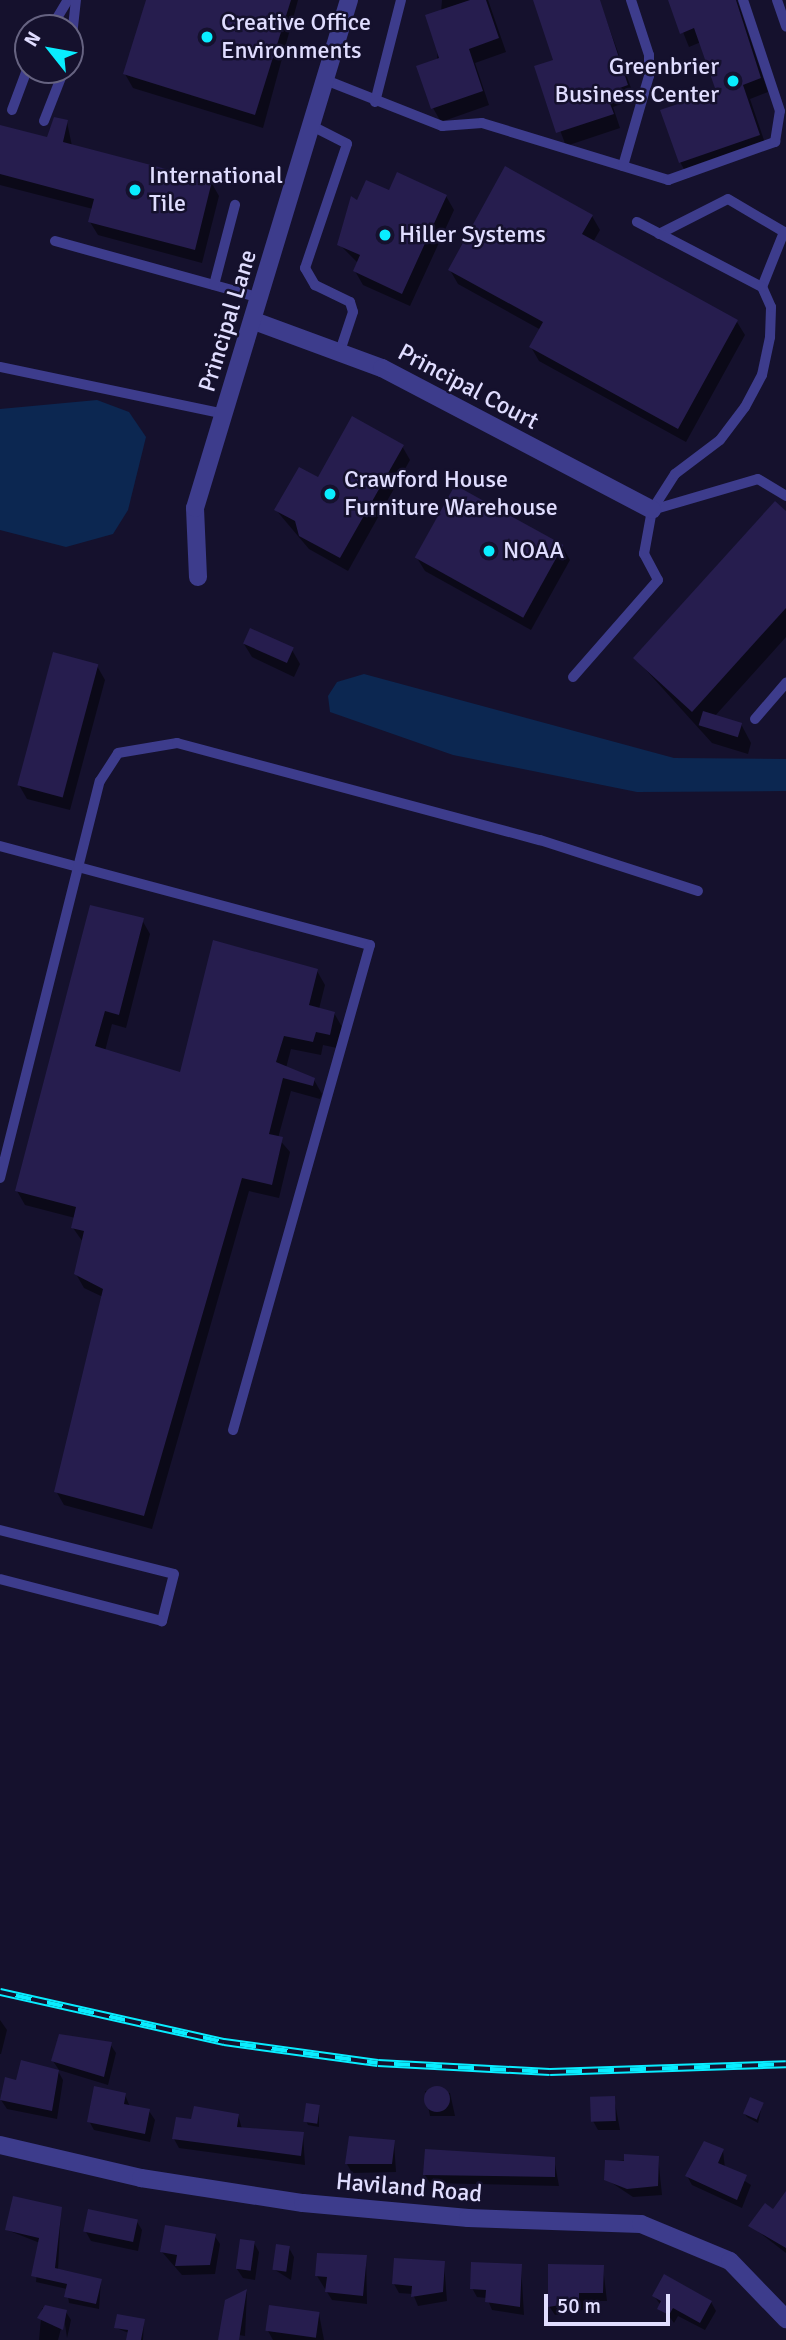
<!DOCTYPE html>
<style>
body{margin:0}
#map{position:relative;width:786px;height:2340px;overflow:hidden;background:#15112d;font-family:Signika,sans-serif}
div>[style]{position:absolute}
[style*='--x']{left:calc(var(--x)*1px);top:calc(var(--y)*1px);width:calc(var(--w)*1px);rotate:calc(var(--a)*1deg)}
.water>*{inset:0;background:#0c2751}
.shadow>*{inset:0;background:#0007}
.building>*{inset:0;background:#261d4e;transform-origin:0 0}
.round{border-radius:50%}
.lane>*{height:10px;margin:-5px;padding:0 5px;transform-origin:5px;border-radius:5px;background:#3d3c8c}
.street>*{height:18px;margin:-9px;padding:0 9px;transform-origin:9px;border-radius:9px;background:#3d3c8c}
.rail>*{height:8px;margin-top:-4px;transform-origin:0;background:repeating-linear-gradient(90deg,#15112d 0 16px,#09edff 0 32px);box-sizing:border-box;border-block:2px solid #09edff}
.dots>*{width:19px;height:19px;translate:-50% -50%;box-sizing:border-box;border:4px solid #15112d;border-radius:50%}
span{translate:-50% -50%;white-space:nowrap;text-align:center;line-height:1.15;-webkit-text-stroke:5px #15112d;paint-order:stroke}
.poi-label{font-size:24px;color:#e0ddff}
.left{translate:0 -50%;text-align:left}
.right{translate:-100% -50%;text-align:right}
.street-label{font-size:24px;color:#e0ddff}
.north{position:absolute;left:14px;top:14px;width:70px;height:70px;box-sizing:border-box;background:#15112d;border:2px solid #666381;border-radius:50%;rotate:301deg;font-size:19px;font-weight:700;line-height:28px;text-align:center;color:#e0ddff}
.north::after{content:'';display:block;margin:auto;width:24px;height:32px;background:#09edff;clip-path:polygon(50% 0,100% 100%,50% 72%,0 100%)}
.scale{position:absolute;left:544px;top:2294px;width:126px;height:32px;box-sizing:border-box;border:4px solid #e0ddff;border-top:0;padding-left:9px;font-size:21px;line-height:24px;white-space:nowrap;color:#e0ddff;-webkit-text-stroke:5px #15112d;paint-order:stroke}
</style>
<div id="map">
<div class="water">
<i style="clip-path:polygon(97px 400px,129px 412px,146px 437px,128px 510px,113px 534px,66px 547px,0 530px,0 409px)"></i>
<i style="clip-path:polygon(364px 674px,674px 758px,786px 759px,786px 791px,637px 792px,453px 755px,330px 712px,328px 696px,337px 682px)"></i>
</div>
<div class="shadow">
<i style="clip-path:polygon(148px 0,298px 0,263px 128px,133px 88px,125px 74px)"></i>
<i style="clip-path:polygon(442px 0,488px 0,506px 52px,475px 63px,489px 105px,441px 122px,433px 108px)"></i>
<i style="clip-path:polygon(535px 0,599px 0,635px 99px,613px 107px,620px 128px,566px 146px,536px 67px,555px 61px)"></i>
<i style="clip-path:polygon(670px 0,737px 0,768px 92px,750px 99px,767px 149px,688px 176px,680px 162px,718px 92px,701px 42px,689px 47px)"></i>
<i style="clip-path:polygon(67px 122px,72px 146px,211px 182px,219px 196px,202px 263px,98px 235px,90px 222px,93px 209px,0 185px,0 127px,48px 140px)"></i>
<i style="clip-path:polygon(389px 192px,446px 196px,454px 210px,410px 306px,363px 285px,355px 271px,358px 263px,339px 244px,358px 202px)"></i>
<i style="clip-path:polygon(592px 216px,600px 230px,593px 242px,737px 322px,745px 335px,686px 442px,539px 361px,531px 347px,541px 330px,458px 284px,450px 270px)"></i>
<i style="clip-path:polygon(402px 446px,410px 460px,348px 571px,309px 549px,276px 510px,319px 480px)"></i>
<i style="clip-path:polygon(786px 513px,786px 637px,714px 717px,741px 724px,751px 743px,748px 754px,712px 743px,636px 659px)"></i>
<i style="clip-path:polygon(562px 546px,570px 560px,531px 630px,425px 571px,417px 558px)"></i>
<i style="clip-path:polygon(244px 644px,292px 650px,300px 664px,294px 677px,252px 657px)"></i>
<i style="clip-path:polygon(97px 666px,105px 680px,70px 810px,27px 799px,19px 785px)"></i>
<i style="clip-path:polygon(142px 920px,150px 934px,126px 1028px,112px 1024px,105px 1051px,181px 1074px,317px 971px,325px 985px,319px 1009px,334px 1013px,342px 1027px,337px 1048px,323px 1045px,321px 1055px,291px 1049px,286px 1068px,314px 1080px,322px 1094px,320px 1099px,291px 1091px,278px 1138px,290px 1152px,279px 1198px,249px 1191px,152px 1529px,64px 1505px,56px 1491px,103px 1297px,84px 1288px,76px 1274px,83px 1242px,73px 1228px,75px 1218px,25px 1205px,17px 1191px)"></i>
<i style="clip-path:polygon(0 2020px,7px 2030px,1px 2054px,0 2054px)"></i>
<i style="clip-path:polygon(110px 2044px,116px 2053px,108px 2085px,59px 2070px,53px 2061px)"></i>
<i style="clip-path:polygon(58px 2071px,63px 2080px,57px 2119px,7px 2109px,1px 2100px,18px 2082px)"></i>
<i style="clip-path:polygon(425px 2091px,450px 2093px,455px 2116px,430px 2116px)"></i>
<i style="clip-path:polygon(125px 2095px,130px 2107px,149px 2111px,155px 2120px,150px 2142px,94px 2130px,89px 2121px)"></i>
<i style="clip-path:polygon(614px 2098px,620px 2130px,598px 2130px,593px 2121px)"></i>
<i style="clip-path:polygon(762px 2105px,758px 2123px,747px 2117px,744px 2113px)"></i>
<i style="clip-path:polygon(319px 2106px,319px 2127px,308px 2125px,306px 2121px)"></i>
<i style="clip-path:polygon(238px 2115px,242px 2129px,303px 2134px,305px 2165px,179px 2148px,174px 2139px,193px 2121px)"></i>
<i style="clip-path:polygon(354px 2138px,394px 2142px,396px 2172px,352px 2173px,347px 2164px)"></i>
<i style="clip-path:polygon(723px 2151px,725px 2168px,751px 2185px,742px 2208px,692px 2185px,687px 2176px)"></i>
<i style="clip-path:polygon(658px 2157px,662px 2195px,633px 2197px,606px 2179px,607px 2162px)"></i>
<i style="clip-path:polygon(554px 2159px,559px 2186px,430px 2183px,425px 2175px)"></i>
<i style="clip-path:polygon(786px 2207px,786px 2253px,751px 2226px)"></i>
<i style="clip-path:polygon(61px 2208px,58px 2270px,101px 2280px,99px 2309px,69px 2303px,67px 2289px,36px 2282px,40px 2243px,7px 2230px)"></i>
<i style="clip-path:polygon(137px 2222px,142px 2230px,138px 2251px,91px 2241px,86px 2232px)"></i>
<i style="clip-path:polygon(214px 2235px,220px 2244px,215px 2274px,182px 2275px,162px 2252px)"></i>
<i style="clip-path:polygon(254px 2243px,259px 2252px,255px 2280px,243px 2278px,237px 2269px)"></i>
<i style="clip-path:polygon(289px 2248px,294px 2257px,291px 2280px,275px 2270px)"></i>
<i style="clip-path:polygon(366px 2256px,367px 2304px,332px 2300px,317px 2276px)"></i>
<i style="clip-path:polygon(444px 2263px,447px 2301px,418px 2306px,413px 2294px,399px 2293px,394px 2284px)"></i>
<i style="clip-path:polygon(521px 2265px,524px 2315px,492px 2310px,487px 2298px,477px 2297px,472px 2288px)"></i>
<i style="clip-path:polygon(603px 2267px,607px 2301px,583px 2301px,583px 2310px,555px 2315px,549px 2306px)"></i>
<i style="clip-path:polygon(247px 2291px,245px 2336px,227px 2333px,227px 2301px)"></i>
<i style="clip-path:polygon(654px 2296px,711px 2302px,716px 2311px,705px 2330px,678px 2316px,674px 2323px)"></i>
<i style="clip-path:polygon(42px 2308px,66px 2312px,71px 2320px,67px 2338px,64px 2317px,58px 2340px,39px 2340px)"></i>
<i style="clip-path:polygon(319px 2314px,324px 2340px,273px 2340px,268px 2331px)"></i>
<i style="clip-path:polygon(144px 2321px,143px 2340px,128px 2340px,129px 2333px,116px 2328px)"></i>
</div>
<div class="building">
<i style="clip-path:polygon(146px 0,291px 0,255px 115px,123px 74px)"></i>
<i style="clip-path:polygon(470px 0,486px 0,499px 38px,469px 49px,483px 91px,431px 109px,416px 66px,439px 58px,425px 15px)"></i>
<i style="clip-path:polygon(533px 0,600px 0,628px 85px,606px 93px,614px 114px,556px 133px,534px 66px,553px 60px)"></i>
<i style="clip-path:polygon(668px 0,736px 0,761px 78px,743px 85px,760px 135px,679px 163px,660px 110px,716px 91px,694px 28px,680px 34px)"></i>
<i style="clip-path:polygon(54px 117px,68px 120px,63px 142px,212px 181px,195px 250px,88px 222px,94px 199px,0 174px,0 125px,47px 137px)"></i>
<i style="clip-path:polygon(505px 166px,593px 215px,582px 234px,738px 320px,678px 429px,529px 347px,543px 322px,448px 270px)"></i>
<i style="clip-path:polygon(397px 172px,447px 195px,402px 294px,353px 271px,360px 255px,337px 245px,351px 196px,357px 200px,366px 180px,389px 190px)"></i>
<i style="clip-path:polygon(352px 416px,404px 445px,340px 558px,299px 536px,295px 521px,274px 510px,299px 467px,318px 477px)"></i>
<i style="left:455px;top:485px;width:124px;height:83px;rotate:29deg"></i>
<i style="clip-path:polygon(775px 501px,786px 511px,786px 608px,692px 712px,633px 658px)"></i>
<i style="left:250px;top:628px;width:48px;height:17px;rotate:24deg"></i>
<i style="left:53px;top:652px;width:47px;height:138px;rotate:15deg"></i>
<i style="left:703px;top:711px;width:41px;height:15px;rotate:17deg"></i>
<i style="clip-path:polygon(90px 905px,144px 918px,119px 1015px,105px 1011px,95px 1046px,180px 1072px,213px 940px,318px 969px,309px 1005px,335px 1012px,330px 1035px,316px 1032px,313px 1042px,284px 1036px,276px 1062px,315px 1078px,313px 1086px,283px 1078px,269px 1134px,283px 1137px,272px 1185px,242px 1178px,144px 1516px,54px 1492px,103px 1289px,74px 1274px,84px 1231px,71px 1228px,76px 1207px,15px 1191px)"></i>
<i style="clip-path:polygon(59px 2034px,112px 2042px,104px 2077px,51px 2061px)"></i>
<i style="clip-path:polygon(21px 2060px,59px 2070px,52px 2111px,0 2100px,5px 2077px,16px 2080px)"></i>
<i style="clip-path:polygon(94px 2086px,126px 2093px,124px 2104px,150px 2109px,145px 2134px,87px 2122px)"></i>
<i class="round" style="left:424px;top:2086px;width:26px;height:26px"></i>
<i style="left:615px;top:2096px;width:25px;height:25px;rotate:88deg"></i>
<i style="left:750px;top:2097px;width:15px;height:18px;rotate:23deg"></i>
<i style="left:306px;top:2103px;width:14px;height:19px;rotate:8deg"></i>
<i style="clip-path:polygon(194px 2106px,239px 2114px,237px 2127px,304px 2132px,301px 2156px,172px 2139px,176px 2117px,191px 2119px)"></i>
<i style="clip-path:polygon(349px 2136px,395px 2140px,392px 2164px,345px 2164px)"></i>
<i style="clip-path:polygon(704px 2141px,724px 2149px,718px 2163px,747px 2175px,737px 2200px,685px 2176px)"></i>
<i style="clip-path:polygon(425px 2149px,555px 2157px,555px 2177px,423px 2175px)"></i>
<i style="clip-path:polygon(624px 2154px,659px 2156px,658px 2186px,627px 2189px,604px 2180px,605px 2160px,624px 2161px)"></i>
<i style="clip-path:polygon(786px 2191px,786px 2248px,748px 2226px,765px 2203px,773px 2209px)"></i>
<i style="clip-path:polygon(13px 2196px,62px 2207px,55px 2268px,102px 2279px,96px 2304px,64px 2297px,67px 2284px,31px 2276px,39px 2238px,5px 2230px)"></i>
<i style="left:88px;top:2209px;width:51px;height:23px;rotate:12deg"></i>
<i style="clip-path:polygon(165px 2225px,216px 2234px,210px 2265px,175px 2266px,177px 2255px,160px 2252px)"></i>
<i style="left:240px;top:2239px;width:15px;height:30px;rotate:8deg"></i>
<i style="left:276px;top:2244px;width:14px;height:26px;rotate:8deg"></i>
<i style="clip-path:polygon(317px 2253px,367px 2255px,363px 2296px,325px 2292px,327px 2277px,315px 2276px)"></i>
<i style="clip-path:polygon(394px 2258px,445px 2261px,443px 2292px,411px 2297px,412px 2286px,392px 2284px)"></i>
<i style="clip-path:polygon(471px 2262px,522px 2264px,520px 2307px,485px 2302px,486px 2290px,470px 2289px)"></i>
<i style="clip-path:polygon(548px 2264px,604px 2265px,603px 2293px,579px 2293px,579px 2302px,548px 2307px)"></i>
<i style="clip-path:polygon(664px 2274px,712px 2301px,700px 2323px,673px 2308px,669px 2315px,657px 2309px,661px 2301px,652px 2296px)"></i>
<i style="clip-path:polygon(247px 2289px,239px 2340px,218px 2340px,225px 2300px)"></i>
<i style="clip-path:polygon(45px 2305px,67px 2310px,63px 2330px,37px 2318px)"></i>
<i style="left:269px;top:2305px;width:51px;height:26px;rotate:8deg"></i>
<i style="clip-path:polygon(117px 2314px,145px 2319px,141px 2340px,126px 2340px,128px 2330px,114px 2328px)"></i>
</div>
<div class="lane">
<i style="--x:777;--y:0;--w:28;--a:71"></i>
<i style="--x:51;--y:28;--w:33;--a:-59"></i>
<i style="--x:70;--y:54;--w:54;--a:-83.7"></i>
<i style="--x:328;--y:81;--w:123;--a:21.5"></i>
<i style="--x:442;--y:126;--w:40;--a:-4.3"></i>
<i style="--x:482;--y:123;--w:195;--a:17"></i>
<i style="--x:668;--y:180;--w:114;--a:-19.6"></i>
<i style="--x:775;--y:142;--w:31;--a:-81"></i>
<i style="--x:780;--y:111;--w:117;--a:-108.4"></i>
<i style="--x:375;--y:102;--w:105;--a:-75.7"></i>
<i style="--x:12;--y:110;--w:46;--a:-69.6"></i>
<i style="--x:44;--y:121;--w:55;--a:-68.6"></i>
<i style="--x:314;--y:127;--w:37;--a:27"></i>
<i style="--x:347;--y:144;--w:131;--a:108.7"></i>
<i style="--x:305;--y:268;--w:20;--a:60"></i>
<i style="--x:315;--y:285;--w:39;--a:26"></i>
<i style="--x:350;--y:302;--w:10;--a:73"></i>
<i style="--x:353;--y:312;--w:41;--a:108.4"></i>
<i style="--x:623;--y:166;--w:94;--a:-73.9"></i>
<i style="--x:649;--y:76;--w:21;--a:-90"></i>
<i style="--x:649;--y:55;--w:58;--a:-108.1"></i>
<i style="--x:659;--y:234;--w:77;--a:-26.9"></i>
<i style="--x:728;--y:199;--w:65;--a:30.5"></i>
<i style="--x:784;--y:232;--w:59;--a:111.8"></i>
<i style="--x:55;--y:241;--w:213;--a:15.5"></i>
<i style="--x:214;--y:285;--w:83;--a:-75.3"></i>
<i style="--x:0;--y:367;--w:229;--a:11.8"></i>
<i style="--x:652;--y:510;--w:110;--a:-16.3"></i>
<i style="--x:758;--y:479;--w:33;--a:31"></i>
<i style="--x:573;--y:677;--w:129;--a:-48.8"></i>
<i style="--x:658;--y:580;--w:30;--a:-118"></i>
<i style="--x:644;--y:554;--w:45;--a:-79.7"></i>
<i style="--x:652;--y:510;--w:43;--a:-57.4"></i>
<i style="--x:675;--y:474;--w:56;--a:-37.1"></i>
<i style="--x:720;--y:440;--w:41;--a:-52.9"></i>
<i style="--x:745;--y:407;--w:36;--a:-62"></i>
<i style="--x:762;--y:375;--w:39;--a:-78"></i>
<i style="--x:770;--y:337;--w:30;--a:-88"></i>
<i style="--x:771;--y:307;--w:22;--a:-114"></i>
<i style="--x:762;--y:287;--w:141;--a:-152.5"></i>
<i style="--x:755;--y:719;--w:48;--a:-49.3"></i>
<i style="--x:0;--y:846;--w:383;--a:15"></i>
<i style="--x:370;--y:945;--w:504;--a:105.77"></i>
<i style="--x:0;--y:1178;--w:409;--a:-75.9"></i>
<i style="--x:100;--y:781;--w:33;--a:-57"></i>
<i style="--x:118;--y:753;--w:60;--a:-9.6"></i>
<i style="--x:177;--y:743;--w:376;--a:15"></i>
<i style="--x:540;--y:840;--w:166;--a:17.9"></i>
<i style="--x:0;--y:1530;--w:179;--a:14.2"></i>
<i style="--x:174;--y:1574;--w:49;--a:104.3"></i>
<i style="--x:162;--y:1621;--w:167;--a:-165.5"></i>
</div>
<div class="street">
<i style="--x:254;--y:321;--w:136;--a:20.2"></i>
<i style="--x:382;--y:368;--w:305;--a:27.7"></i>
<i style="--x:198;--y:577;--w:69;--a:-92.5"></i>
<i style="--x:195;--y:508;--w:531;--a:-73.14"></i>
<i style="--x:0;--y:2145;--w:145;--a:13.2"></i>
<i style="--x:141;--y:2178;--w:164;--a:8.8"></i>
<i style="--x:303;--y:2203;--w:166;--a:5.2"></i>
<i style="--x:468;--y:2218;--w:173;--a:2"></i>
<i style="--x:641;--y:2224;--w:96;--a:22.6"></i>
<i style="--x:730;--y:2261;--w:81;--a:46"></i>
</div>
<div class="rail">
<i style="--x:0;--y:1992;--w:230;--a:12.6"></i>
<i style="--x:224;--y:2042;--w:155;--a:7.8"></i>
<i style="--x:378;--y:2063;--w:172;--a:3"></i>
<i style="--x:550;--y:2072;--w:236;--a:-1.9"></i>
</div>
<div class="dots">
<i style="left:207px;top:37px;background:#09edff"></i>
<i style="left:733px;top:81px;background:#09edff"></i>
<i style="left:135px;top:190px;background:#09edff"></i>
<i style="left:385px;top:235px;background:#09edff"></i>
<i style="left:330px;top:494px;background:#09edff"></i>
<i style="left:489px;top:551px;background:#09edff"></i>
</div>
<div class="poi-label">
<span class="left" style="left:221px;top:37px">Creative Office<br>Environments</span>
<span class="right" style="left:719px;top:81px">Greenbrier<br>Business Center</span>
<span class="left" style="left:149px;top:190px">International<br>Tile</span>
<span class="left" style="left:399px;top:235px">Hiller Systems</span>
<span class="left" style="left:344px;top:494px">Crawford House<br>Furniture Warehouse</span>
<span class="left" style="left:503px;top:551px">NOAA</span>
</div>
<div class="street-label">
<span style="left:228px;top:321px;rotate:-73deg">Principal Lane</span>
<span style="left:468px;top:387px;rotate:28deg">Principal Court</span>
<span style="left:409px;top:2188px;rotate:5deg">Haviland Road</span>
</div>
<div class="north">N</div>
<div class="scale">50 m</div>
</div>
